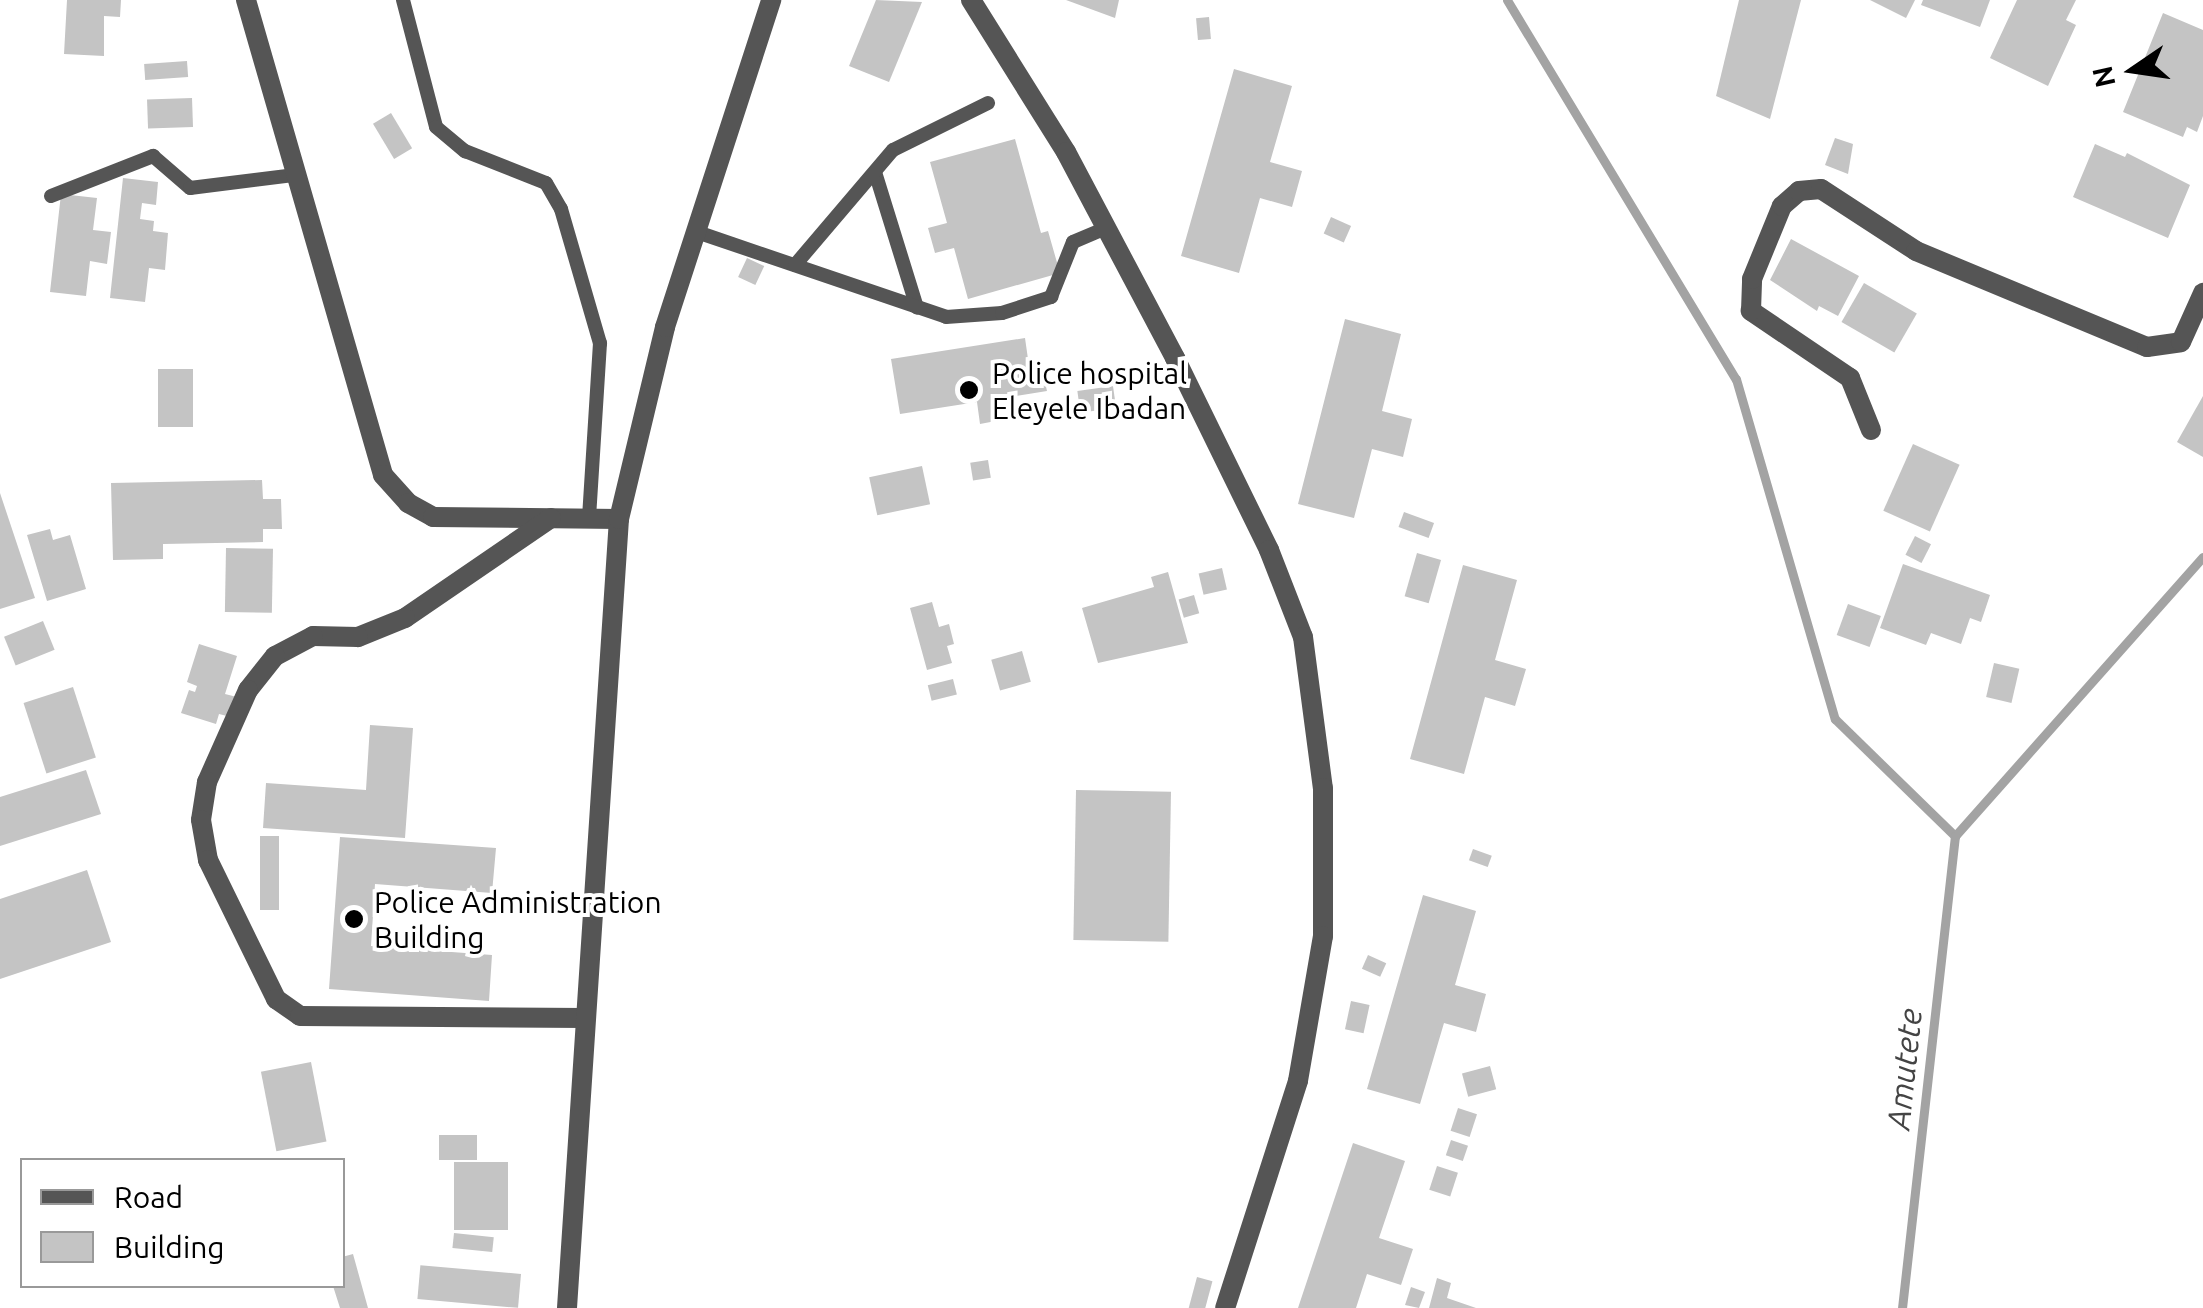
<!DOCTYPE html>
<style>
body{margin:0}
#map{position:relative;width:2203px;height:1308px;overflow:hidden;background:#fff;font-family:Ubuntu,sans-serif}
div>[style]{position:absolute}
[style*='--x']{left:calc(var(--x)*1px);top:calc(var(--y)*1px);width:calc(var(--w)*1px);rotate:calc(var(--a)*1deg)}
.stream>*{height:9px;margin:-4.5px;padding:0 4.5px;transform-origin:4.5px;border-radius:4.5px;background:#a3a3a3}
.building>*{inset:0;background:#c4c4c4;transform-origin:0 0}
.lane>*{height:14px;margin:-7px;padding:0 7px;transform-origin:7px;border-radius:7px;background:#555}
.street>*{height:20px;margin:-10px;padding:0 10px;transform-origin:10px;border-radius:10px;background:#555}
.dots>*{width:28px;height:28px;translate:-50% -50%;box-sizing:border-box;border:5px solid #fff;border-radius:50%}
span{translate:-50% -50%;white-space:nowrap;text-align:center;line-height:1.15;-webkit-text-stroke:8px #fff;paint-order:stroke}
.poi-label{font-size:30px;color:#000}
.left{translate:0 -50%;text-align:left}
.water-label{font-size:32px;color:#444;font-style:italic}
.legend{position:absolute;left:20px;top:1158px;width:325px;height:130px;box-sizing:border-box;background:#fff;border:2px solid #999;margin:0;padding:12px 18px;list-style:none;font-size:30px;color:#000}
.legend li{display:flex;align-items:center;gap:20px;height:50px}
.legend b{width:50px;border:2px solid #999}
.north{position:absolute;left:2083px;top:20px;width:100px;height:100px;-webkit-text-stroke:8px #fff;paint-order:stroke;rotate:257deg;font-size:28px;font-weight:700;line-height:40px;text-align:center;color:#000}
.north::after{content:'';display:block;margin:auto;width:35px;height:45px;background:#000;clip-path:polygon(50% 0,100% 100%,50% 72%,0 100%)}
</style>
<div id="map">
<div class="stream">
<i style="--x:1507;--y:0;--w:443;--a:58.9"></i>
<i style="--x:1736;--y:379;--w:354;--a:73.8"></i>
<i style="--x:1835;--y:719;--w:168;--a:44.3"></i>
<i style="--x:1955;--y:836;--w:373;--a:-48.4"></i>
<i style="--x:1902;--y:1308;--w:475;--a:-83.6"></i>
</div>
<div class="building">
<i style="clip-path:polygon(67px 0,121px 0,120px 17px,104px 16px,104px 56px,64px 54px)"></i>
<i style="clip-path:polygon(876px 0,922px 2px,889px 82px,849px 66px)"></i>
<i style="clip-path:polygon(1066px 0,1119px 0,1115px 18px)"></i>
<i style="clip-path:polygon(1739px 0,1801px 0,1770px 119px,1716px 96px)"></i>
<i style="clip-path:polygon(1870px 0,1915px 0,1906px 18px)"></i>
<i style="clip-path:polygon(1923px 0,1990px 0,1980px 27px,1921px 5px)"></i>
<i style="clip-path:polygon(2017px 0,2076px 0,2066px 20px,2076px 25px,2048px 86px,1990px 58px)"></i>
<i style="clip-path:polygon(2163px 13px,2203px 30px,2203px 116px,2197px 132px,2187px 127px,2183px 137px,2123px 112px)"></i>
<i style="left:1209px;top:17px;width:22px;height:13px;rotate:85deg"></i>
<i style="left:187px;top:61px;width:16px;height:43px;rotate:86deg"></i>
<i style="clip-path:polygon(1234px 69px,1292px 86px,1270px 162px,1302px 171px,1292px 207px,1260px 198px,1239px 273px,1181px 256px)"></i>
<i style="left:192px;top:98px;width:29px;height:45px;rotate:88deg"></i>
<i style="left:391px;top:113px;width:41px;height:21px;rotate:59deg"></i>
<i style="clip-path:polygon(1835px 138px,1853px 144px,1848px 174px,1825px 165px)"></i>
<i style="clip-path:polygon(1015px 139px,1041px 233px,1048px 231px,1060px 273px,968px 299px,954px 248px,935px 253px,928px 228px,947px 223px,930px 162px)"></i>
<i style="clip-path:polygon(2095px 144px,2125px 157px,2127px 153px,2190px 185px,2168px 238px,2073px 197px)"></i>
<i style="clip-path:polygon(123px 178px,158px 182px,156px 205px,142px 203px,140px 219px,154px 221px,153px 231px,168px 233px,165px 270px,149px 268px,145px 302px,110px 298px)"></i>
<i style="clip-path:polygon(61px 194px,97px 198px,93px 230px,111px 232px,107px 264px,90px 261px,86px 296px,50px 292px)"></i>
<i style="left:1331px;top:217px;width:22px;height:18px;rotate:24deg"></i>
<i style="clip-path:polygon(1791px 239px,1859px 276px,1838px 316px,1819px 306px,1817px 311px,1770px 280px)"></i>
<i style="left:747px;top:258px;width:19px;height:21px;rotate:25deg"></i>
<i style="left:1864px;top:283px;width:61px;height:45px;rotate:30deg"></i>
<i style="clip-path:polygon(1345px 319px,1401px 334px,1382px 411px,1412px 419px,1403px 457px,1372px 449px,1354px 518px,1298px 504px)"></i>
<i style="clip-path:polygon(1025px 338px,1031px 380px,1044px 378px,1047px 391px,998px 399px,1001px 420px,980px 424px,977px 402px,900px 414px,891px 359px)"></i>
<i style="left:158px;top:369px;width:35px;height:58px"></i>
<i style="left:1113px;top:386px;width:22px;height:36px;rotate:82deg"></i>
<i style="clip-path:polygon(2203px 396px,2203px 457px,2177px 442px)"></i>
<i style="left:1913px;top:444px;width:51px;height:73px;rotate:24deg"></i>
<i style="left:988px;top:460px;width:18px;height:18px;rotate:81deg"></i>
<i style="left:922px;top:466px;width:39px;height:54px;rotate:78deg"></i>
<i style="clip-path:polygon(262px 480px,263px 499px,281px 499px,282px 529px,263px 529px,263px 542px,163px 544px,163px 559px,113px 560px,111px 483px)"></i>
<i style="clip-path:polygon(0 493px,35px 598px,0 609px)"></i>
<i style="left:1404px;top:512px;width:32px;height:16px;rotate:20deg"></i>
<i style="clip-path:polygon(50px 529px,53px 540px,70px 535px,86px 589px,47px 601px,27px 535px)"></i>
<i style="left:1915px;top:536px;width:18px;height:21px;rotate:27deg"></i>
<i style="left:226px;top:548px;width:47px;height:64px;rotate:1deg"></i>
<i style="left:1417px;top:553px;width:25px;height:45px;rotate:16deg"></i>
<i style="clip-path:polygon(1903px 564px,1990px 595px,1981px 622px,1970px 618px,1961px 644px,1931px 633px,1926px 645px,1880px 628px)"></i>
<i style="clip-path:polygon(1463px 565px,1517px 580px,1495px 660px,1526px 669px,1515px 706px,1485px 697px,1464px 774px,1410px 759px)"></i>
<i style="left:1222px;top:568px;width:22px;height:24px;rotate:77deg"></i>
<i style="clip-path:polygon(1168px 572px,1188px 643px,1098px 663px,1082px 608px,1154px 587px,1151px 577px)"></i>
<i style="left:1194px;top:595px;width:19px;height:16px;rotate:74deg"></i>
<i style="clip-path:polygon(932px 602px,939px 627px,949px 624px,954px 644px,947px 646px,952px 663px,927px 670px,910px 608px)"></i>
<i style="left:1848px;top:604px;width:35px;height:33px;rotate:20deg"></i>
<i style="left:43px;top:621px;width:31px;height:42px;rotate:68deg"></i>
<i style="clip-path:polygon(199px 644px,237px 656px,225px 694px,237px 697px,231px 717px,219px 714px,216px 724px,181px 713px,189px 690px,195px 692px,197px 686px,187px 682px)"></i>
<i style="left:1022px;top:651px;width:32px;height:32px;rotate:74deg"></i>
<i style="left:1994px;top:663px;width:26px;height:35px;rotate:13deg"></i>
<i style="left:953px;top:679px;width:16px;height:26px;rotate:76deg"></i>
<i style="left:73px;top:687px;width:74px;height:52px;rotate:72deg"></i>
<i style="clip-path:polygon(370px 725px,413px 728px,405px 838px,263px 828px,266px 783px,366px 790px)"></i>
<i style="clip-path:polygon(86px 770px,101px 814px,0 846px,0 797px)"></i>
<i style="left:1076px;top:790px;width:95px;height:150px;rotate:1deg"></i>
<i style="left:260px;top:836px;width:19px;height:74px"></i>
<i style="clip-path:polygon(340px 837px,496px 848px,492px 893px,375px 884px,371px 946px,492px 955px,489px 1001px,329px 989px)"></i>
<i style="left:1473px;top:849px;width:20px;height:12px;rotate:20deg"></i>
<i style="clip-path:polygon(87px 870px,111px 942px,0 979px,0 899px)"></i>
<i style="clip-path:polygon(1423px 895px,1476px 911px,1455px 985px,1486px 994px,1476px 1032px,1444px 1023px,1420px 1104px,1367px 1089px)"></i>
<i style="left:1368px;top:955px;width:20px;height:15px;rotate:24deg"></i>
<i style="left:1351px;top:1001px;width:19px;height:29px;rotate:12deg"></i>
<i style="left:311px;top:1062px;width:81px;height:51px;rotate:79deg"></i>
<i style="left:1490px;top:1066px;width:24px;height:29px;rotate:75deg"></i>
<i style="left:1458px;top:1108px;width:20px;height:24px;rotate:18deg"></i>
<i style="left:477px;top:1135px;width:25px;height:38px;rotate:90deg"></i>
<i style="left:1451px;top:1140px;width:18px;height:16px;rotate:19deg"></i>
<i style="clip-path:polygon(1353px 1143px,1405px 1161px,1379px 1238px,1413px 1249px,1401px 1285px,1367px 1274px,1356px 1308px,1298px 1308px)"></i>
<i style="left:508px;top:1162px;width:68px;height:54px;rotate:90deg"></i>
<i style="left:1437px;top:1166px;width:22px;height:25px;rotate:18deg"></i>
<i style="left:454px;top:1233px;width:40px;height:15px;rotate:6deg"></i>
<i style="clip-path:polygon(353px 1254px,368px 1308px,340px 1308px,333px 1286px,342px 1286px,342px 1257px)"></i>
<i style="left:521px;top:1274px;width:34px;height:101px;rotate:95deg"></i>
<i style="left:1197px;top:1277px;width:16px;height:32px;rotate:15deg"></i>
<i style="clip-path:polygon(1437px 1278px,1451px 1283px,1447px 1298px,1476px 1308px,1429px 1308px)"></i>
<i style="clip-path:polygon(1411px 1287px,1425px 1292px,1419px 1308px,1405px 1305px)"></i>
</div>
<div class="lane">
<i style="--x:403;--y:0;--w:131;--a:75.4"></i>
<i style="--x:436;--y:127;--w:38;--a:40"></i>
<i style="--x:465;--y:151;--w:87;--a:21.6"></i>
<i style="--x:546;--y:183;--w:30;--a:60"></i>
<i style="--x:561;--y:209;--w:140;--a:73.8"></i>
<i style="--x:600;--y:343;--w:176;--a:93.6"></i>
<i style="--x:875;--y:172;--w:142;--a:72.8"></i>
<i style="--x:51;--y:196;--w:110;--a:-21.4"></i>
<i style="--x:153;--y:156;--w:49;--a:40.9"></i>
<i style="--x:190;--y:188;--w:106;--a:-7.1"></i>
<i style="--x:694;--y:231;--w:266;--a:18.8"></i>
<i style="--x:946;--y:317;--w:56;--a:-4.1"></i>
<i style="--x:1002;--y:313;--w:52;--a:-18.1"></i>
<i style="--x:1051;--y:297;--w:59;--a:-68.2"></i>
<i style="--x:1073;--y:242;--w:33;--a:-23"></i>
<i style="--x:795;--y:265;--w:151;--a:-49.6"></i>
<i style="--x:893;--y:150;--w:106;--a:-26.3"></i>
</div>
<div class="street">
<i style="--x:246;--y:0;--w:494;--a:73.9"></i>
<i style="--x:383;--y:475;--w:38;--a:48"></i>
<i style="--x:408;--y:503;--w:29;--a:29"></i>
<i style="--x:433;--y:517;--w:186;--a:0.6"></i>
<i style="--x:971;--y:0;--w:179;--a:58"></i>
<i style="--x:1066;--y:152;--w:233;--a:62.1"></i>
<i style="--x:1175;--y:358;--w:214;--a:63.9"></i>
<i style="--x:1269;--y:550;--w:93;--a:68.7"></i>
<i style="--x:1303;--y:637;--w:152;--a:82.5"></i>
<i style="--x:1323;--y:788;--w:148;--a:90"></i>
<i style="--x:1323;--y:936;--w:147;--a:99.8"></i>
<i style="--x:1298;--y:1081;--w:238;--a:107.8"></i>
<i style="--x:1871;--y:430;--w:56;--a:-112"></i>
<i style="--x:1850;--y:378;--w:120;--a:-145.9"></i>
<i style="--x:1751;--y:311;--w:32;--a:-88"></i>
<i style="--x:1752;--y:279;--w:79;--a:-67.7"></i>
<i style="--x:1782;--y:206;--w:23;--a:-41"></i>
<i style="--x:1799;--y:191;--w:22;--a:-5"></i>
<i style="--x:1821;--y:189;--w:113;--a:33.1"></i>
<i style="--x:1916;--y:251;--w:250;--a:22.6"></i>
<i style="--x:2147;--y:347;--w:34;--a:-8"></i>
<i style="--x:2181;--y:342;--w:54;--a:-65.8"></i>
<i style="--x:551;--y:518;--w:177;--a:145.6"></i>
<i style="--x:405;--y:618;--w:51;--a:158"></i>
<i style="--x:358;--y:637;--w:45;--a:-178.7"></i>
<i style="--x:313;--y:636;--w:43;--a:152.2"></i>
<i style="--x:275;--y:656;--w:43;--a:128.5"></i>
<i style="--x:248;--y:690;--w:101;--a:114"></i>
<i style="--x:207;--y:782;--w:38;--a:99"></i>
<i style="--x:201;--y:820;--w:41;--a:80.1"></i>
<i style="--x:208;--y:860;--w:155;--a:63.9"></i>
<i style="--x:276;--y:999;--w:29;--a:35"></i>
<i style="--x:300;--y:1016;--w:285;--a:0.4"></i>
<i style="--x:567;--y:1308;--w:791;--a:-86.23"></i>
<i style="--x:619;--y:519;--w:197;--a:-76.5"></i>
<i style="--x:665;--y:327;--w:344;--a:-72"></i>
</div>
<div class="dots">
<i style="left:969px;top:390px;background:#000"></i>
<i style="left:354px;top:919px;background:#000"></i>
</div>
<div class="poi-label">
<span class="left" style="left:992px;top:390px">Police hospital<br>Eleyele Ibadan</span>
<span class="left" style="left:374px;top:919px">Police Administration<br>Building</span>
</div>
<div class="water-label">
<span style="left:1904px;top:1069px;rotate:-84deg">Amutete</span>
</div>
<ul class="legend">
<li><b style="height:12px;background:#555"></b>Road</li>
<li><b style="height:28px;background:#c4c4c4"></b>Building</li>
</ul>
<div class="north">N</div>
</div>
